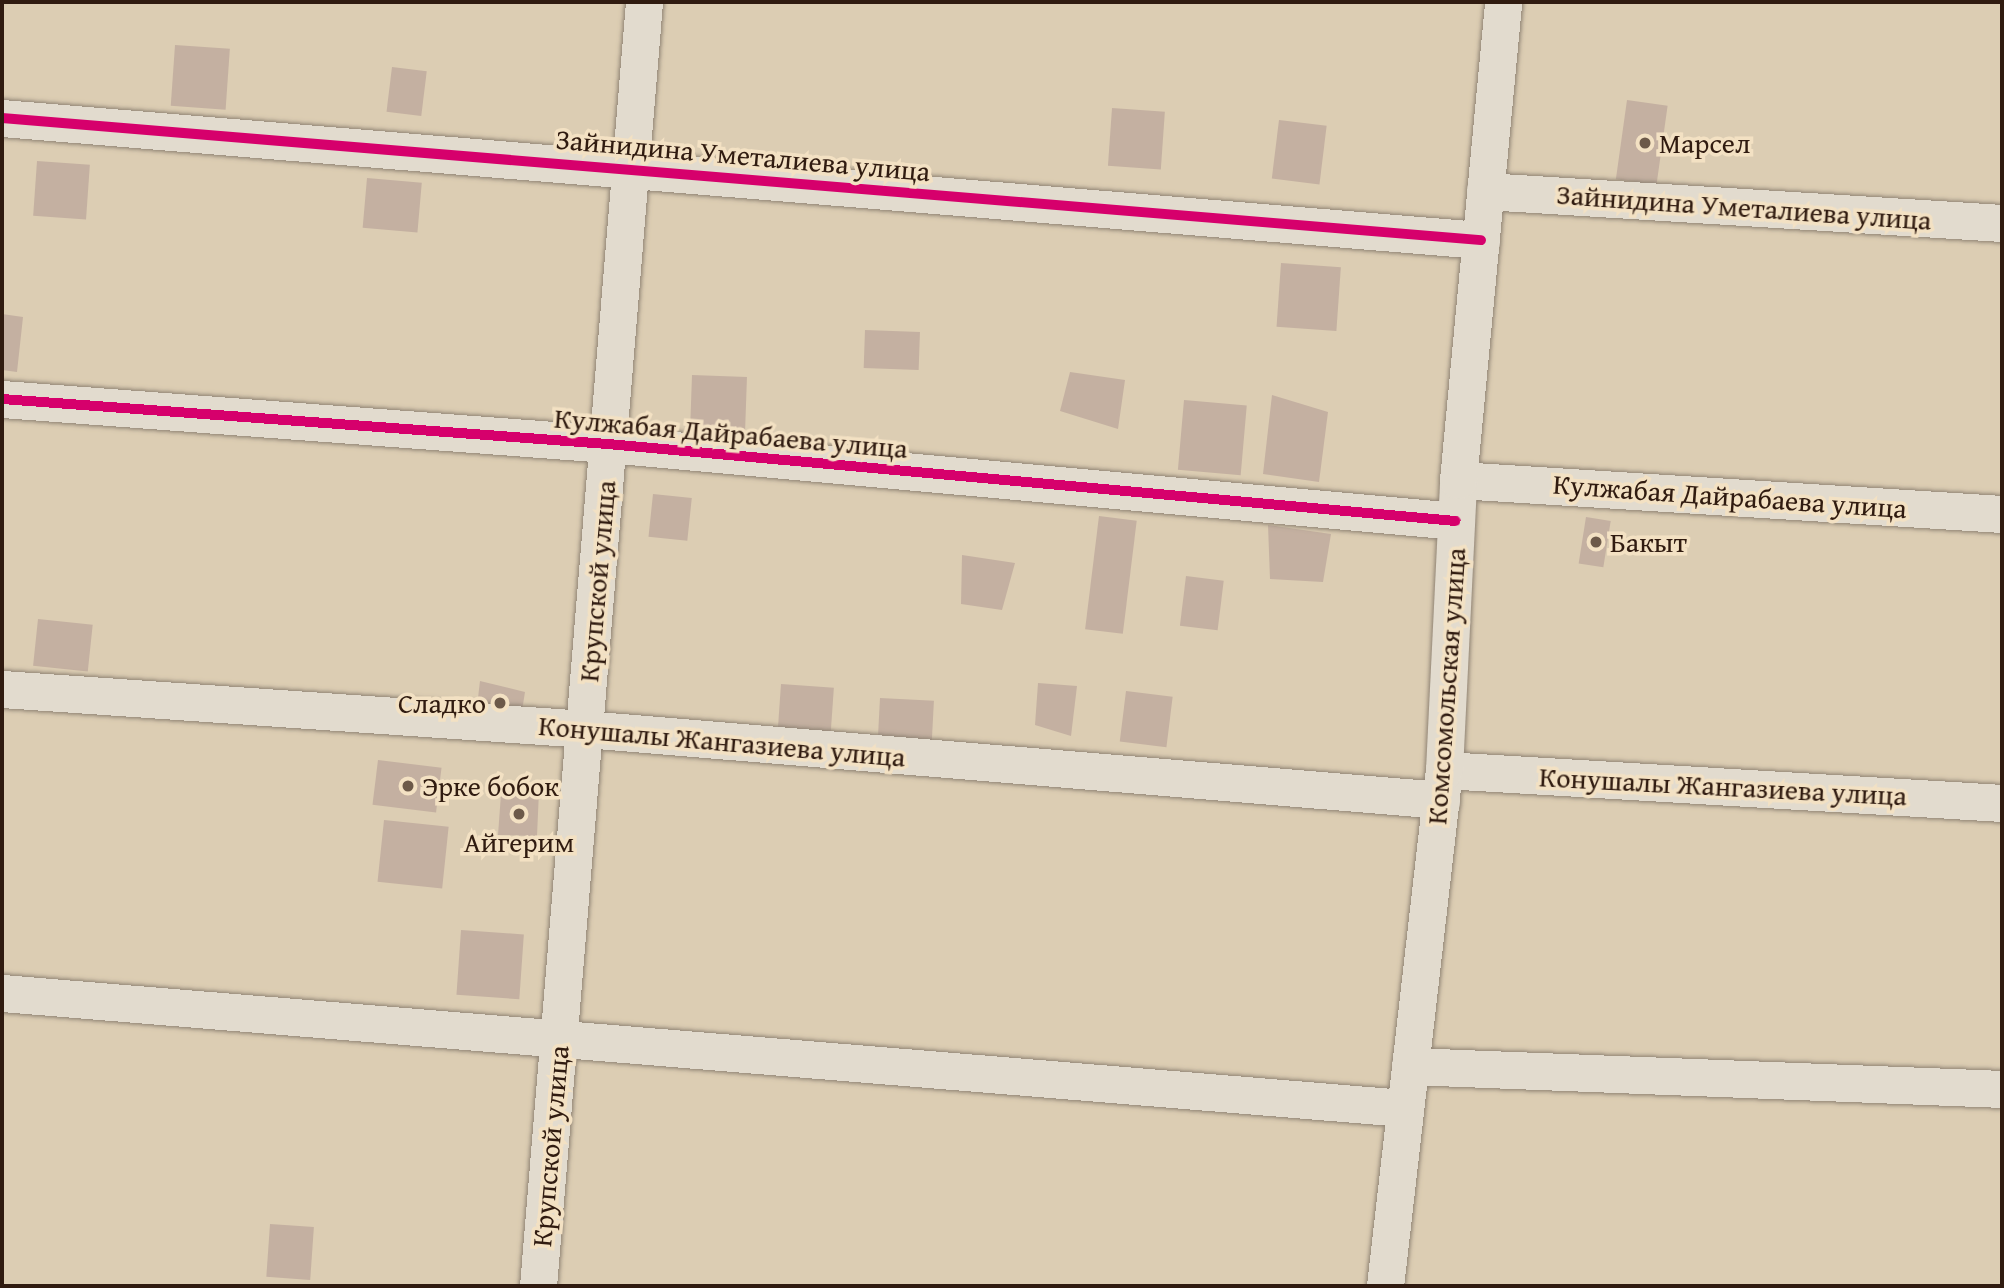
<!DOCTYPE html>
<meta charset="utf-8">
<style>
body{margin:0}
#map{position:relative;width:2004px;height:1288px;overflow:hidden;background:#dccdb3;font-family:"Gentium Book Plus",serif}
div>[style]{position:absolute}
[style*='--x']{left:calc(var(--x)*1px);top:calc(var(--y)*1px);width:calc(var(--w)*1px);rotate:calc(var(--a)*1deg)}
.building>*{inset:0;background:#c4b0a1;transform-origin:0 0}
.roads{filter:drop-shadow(0 0 2px #908475) drop-shadow(0 0 2px #908475)}
.street>*{height:37px;margin:-18.5px;padding:0 18.5px;transform-origin:18.5px;border-radius:18.5px;background:#e2dbce}
.cycleway>*{height:10px;margin:-5px;padding:0 5px;transform-origin:5px;border-radius:5px;background:#d6006c}
.dots>*{width:19px;height:19px;translate:-50% -50%;box-sizing:border-box;border:4px solid #f3e1c3;border-radius:50%}
span{translate:-50% -50%;white-space:nowrap;text-align:center;line-height:1.15;-webkit-text-stroke:7px #f3e1c3;paint-order:stroke}
.poi-label{font-size:28px;color:#301b10}
.left{translate:0 -50%;text-align:left}
.right{translate:-100% -50%;text-align:right}
.street-label{font-size:28px;color:#301b10}
.frame{position:absolute;inset:0;border:4px solid #301b10;pointer-events:none}
</style>
<div id="map">
<div class="building">
<i style="left:175px;top:45px;width:55px;height:61px;rotate:4deg"></i>
<i style="left:392px;top:67px;width:35px;height:45px;rotate:7deg"></i>
<i style="left:1627px;top:100px;width:41px;height:80px;rotate:8deg"></i>
<i style="left:1112px;top:108px;width:53px;height:58px;rotate:4deg"></i>
<i style="left:1279px;top:120px;width:48px;height:59px;rotate:7deg"></i>
<i style="left:37px;top:161px;width:53px;height:55px;rotate:4deg"></i>
<i style="left:367px;top:178px;width:55px;height:50px;rotate:5deg"></i>
<i style="left:1281px;top:263px;width:60px;height:64px;rotate:4deg"></i>
<i style="clip-path:polygon(2px 314px,23px 317px,17px 372px,2px 370px)"></i>
<i style="left:865px;top:330px;width:55px;height:38px;rotate:2deg"></i>
<i style="clip-path:polygon(1070px 372px,1125px 380px,1118px 429px,1060px 411px)"></i>
<i style="left:692px;top:375px;width:55px;height:58px;rotate:2deg"></i>
<i style="clip-path:polygon(1272px 395px,1328px 412px,1319px 482px,1263px 474px)"></i>
<i style="left:1184px;top:400px;width:63px;height:70px;rotate:5deg"></i>
<i style="left:653px;top:494px;width:39px;height:43px;rotate:6deg"></i>
<i style="left:1099px;top:516px;width:38px;height:114px;rotate:7deg"></i>
<i style="left:1586px;top:517px;width:25px;height:47px;rotate:9deg"></i>
<i style="clip-path:polygon(1268px 525px,1331px 534px,1323px 582px,1270px 579px)"></i>
<i style="clip-path:polygon(962px 555px,1015px 563px,1002px 610px,961px 604px)"></i>
<i style="left:1186px;top:576px;width:38px;height:50px;rotate:7deg"></i>
<i style="left:38px;top:619px;width:55px;height:47px;rotate:6deg"></i>
<i style="clip-path:polygon(480px 681px,525px 692px,520px 723px,476px 715px)"></i>
<i style="clip-path:polygon(1038px 683px,1077px 686px,1071px 736px,1035px 725px)"></i>
<i style="left:781px;top:684px;width:53px;height:51px;rotate:4deg"></i>
<i style="left:1126px;top:691px;width:47px;height:51px;rotate:7deg"></i>
<i style="left:880px;top:698px;width:54px;height:46px;rotate:3deg"></i>
<i style="left:378px;top:760px;width:64px;height:45px;rotate:7deg"></i>
<i style="clip-path:polygon(539px 791px,537px 836px,498px 835px,501px 794px)"></i>
<i style="left:384px;top:820px;width:65px;height:62px;rotate:6deg"></i>
<i style="left:461px;top:930px;width:63px;height:65px;rotate:4deg"></i>
<i style="left:270px;top:1224px;width:44px;height:53px;rotate:4deg"></i>
</div>
<div class="roads">
<div class="street">
<i style="--x:2;--y:118;--w:1484;--a:4.72"></i>
<i style="--x:1485;--y:191;--w:518;--a:3.54"></i>
<i style="--x:2;--y:399;--w:608;--a:4.25"></i>
<i style="--x:608;--y:444;--w:851;--a:5.19"></i>
<i style="--x:1458;--y:480;--w:545;--a:3.58"></i>
<i style="--x:2;--y:689;--w:584;--a:3.92"></i>
<i style="--x:585;--y:729;--w:859;--a:4.74"></i>
<i style="--x:1444;--y:770;--w:559;--a:3.38"></i>
<i style="--x:2;--y:993;--w:1408;--a:4.69"></i>
<i style="--x:1410;--y:1066;--w:592;--a:2.22"></i>
<i style="--x:538;--y:1286;--w:1288;--a:-85.28"></i>
<i style="--x:1385;--y:1286;--w:519;--a:-83.48"></i>
<i style="--x:1444;--y:770;--w:290;--a:-87.2"></i>
<i style="--x:1458;--y:480;--w:480;--a:-84.6"></i>
</div>
</div>
<div class="cycleway">
<i style="--x:2;--y:118;--w:1484;--a:4.72"></i>
<i style="--x:2;--y:399;--w:608;--a:4.25"></i>
<i style="--x:608;--y:444;--w:851;--a:5.19"></i>
</div>
<div class="dots">
<i style="left:1645px;top:143px;background:#6c5949"></i>
<i style="left:1596px;top:542px;background:#6c5949"></i>
<i style="left:500px;top:703px;background:#6c5949"></i>
<i style="left:408px;top:786px;background:#6c5949"></i>
<i style="left:519px;top:814px;background:#6c5949"></i>
</div>
<div class="poi-label">
<span class="left" style="left:1659px;top:143px">Марсел</span>
<span class="left" style="left:1610px;top:542px">Бакыт</span>
<span class="right" style="left:486px;top:703px">Сладко</span>
<span class="left" style="left:422px;top:786px">Эрке бобок</span>
<span style="left:519px;top:842px">Айгерим</span>
</div>
<div class="street-label">
<span style="left:743px;top:155px;rotate:5deg">Зайнидина Уметалиева улица</span>
<span style="left:1744px;top:207px;rotate:4deg">Зайнидина Уметалиева улица</span>
<span style="left:731px;top:433px;rotate:5deg">Кулжабая Дайрабаева улица</span>
<span style="left:1730px;top:496px;rotate:4deg">Кулжабая Дайрабаева улица</span>
<span style="left:597px;top:581px;rotate:-85deg">Крупской улица</span>
<span style="left:1446px;top:686px;rotate:-86deg">Комсомольская улица</span>
<span style="left:722px;top:741px;rotate:5deg">Конушалы Жангазиева улица</span>
<span style="left:1723px;top:786px;rotate:3deg">Конушалы Жангазиева улица</span>
<span style="left:550px;top:1146px;rotate:-85deg">Крупской улица</span>
</div>
<div class="frame"></div>
</div>
